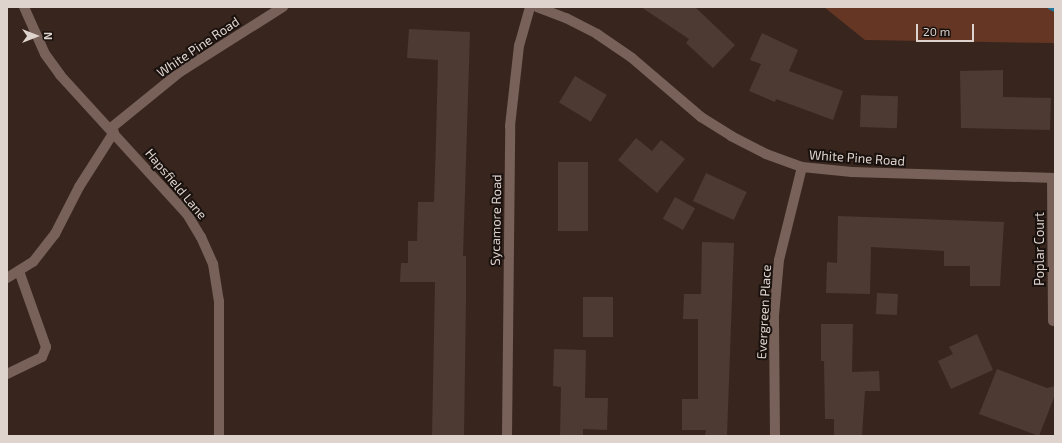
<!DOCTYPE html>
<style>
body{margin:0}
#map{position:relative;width:1062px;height:443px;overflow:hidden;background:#38261e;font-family:"Exo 2",sans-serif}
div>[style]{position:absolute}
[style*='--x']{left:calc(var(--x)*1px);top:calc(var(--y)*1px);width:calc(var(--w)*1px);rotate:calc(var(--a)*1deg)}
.green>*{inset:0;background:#643623}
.stream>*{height:6px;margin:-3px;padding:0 3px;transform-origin:3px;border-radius:3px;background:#24779b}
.building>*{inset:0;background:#4d3a32;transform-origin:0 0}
.service>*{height:10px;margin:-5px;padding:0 5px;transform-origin:5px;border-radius:5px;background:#776159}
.minor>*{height:10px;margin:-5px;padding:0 5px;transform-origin:5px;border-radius:5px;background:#776159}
span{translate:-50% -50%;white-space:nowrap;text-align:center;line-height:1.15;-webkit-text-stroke:4px #19110e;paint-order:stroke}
.street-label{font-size:13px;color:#dfd3cd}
.frame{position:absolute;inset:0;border:8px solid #dfd3cd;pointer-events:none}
.north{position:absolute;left:16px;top:16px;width:40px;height:40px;-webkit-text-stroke:3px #19110e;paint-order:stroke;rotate:90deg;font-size:11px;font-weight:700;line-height:16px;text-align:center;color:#dfd3cd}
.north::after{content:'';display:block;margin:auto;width:14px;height:18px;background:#dfd3cd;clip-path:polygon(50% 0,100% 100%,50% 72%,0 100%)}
.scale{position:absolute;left:916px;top:24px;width:58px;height:18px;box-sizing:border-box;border:2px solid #dfd3cd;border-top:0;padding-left:5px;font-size:12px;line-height:14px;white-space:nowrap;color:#dfd3cd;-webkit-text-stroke:3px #19110e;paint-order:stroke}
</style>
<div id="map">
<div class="green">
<i style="clip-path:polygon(824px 7px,1055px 7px,1055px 43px,865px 40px)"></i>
</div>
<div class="stream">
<i style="--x:1051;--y:7;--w:4;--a:27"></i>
</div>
<div class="building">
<i style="clip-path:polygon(641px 7px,695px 7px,735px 45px,713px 68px,686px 43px,689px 39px)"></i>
<i style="clip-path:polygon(409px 29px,470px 32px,463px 256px,466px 256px,466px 298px,464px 436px,432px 436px,435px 282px,400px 282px,401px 263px,408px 263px,408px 241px,417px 241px,418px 202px,434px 202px,436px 140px,438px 60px,407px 58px)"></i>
<i style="clip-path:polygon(762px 33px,798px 50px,789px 71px,843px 91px,833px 120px,776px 99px,775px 102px,749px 91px,761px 64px,750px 60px)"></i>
<i style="clip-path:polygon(1003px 70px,1003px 97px,1051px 98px,1050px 130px,961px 128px,960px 71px)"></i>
<i style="left:575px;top:76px;width:37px;height:31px;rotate:31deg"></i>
<i style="left:861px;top:95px;width:37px;height:32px;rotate:2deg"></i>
<i style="clip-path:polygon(636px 138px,652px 151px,661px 140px,685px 159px,657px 193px,618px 160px)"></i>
<i style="left:558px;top:162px;width:30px;height:69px"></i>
<i style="left:706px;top:173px;width:45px;height:31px;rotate:25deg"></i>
<i style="left:675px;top:197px;width:23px;height:25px;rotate:29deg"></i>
<i style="clip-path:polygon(838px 216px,1004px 222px,1000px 286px,970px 286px,970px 266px,944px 266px,944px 251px,871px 247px,870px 294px,826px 293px,827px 262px,837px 263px)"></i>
<i style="clip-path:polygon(702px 242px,734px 243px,727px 436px,705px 436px,706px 430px,682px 430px,682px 399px,698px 399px,698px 319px,683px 319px,684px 294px,701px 294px)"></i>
<i style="left:877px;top:293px;width:21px;height:21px;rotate:3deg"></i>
<i style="left:583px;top:297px;width:30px;height:40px"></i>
<i style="clip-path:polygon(821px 324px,853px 324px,852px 372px,879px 371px,880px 391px,865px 391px,862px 436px,834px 436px,834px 419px,825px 419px,824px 361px,821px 361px)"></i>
<i style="clip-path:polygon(977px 334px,993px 370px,951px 389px,938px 361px,953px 354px,949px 347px)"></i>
<i style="clip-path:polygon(554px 349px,586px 350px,585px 398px,608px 398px,607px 430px,583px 429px,583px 436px,560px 436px,561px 387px,553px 386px)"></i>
<i style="clip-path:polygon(997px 369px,1047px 388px,1055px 386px,1055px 395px,1039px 436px,979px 414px)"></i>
</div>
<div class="service">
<i style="--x:7;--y:278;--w:31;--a:-32"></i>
<i style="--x:33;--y:262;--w:36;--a:-52"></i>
<i style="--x:55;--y:234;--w:53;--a:-62.9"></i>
<i style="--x:79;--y:187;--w:65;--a:-57.5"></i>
<i style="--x:7;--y:374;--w:39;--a:-26"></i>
<i style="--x:42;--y:357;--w:11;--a:-68"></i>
<i style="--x:46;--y:347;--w:81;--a:-109.6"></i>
</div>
<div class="minor">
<i style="--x:24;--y:7;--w:51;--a:65.9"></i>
<i style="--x:45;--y:54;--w:26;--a:54"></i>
<i style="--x:60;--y:75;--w:188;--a:47.6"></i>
<i style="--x:187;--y:214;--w:27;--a:59"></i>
<i style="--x:201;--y:237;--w:30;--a:66"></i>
<i style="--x:213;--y:264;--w:37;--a:81"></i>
<i style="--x:219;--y:301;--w:135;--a:90"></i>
<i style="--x:537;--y:7;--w:31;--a:21"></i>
<i style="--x:566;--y:18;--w:35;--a:27"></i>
<i style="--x:597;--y:34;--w:42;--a:34.4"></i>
<i style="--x:632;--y:58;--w:91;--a:40.5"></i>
<i style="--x:701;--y:117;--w:36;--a:32"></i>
<i style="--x:731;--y:136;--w:39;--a:27"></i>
<i style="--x:766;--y:154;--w:38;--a:20"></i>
<i style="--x:802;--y:167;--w:50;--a:5.7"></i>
<i style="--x:852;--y:172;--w:203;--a:1.7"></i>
<i style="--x:111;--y:128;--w:89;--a:-39.1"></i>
<i style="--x:180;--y:72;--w:122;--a:-32.3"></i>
<i style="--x:1052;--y:178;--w:143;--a:89.6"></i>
<i style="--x:507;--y:436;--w:310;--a:-89.4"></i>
<i style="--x:510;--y:126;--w:81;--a:-83.6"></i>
<i style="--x:519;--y:46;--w:41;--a:-74.2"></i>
<i style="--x:775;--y:436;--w:121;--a:-90.5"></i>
<i style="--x:774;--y:315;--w:55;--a:-84.8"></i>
<i style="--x:779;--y:260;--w:96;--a:-76.1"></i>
</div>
<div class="street-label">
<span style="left:198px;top:47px;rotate:-34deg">White Pine Road</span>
<span style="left:857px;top:158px;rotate:4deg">White Pine Road</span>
<span style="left:176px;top:184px;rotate:50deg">Hapsfield Lane</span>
<span style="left:496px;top:220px;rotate:-89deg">Sycamore Road</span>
<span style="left:1039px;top:249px;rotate:-90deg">Poplar Court</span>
<span style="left:764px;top:312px;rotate:-87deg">Evergreen Place</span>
</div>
<div class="frame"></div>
<div class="north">N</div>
<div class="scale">20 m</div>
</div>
